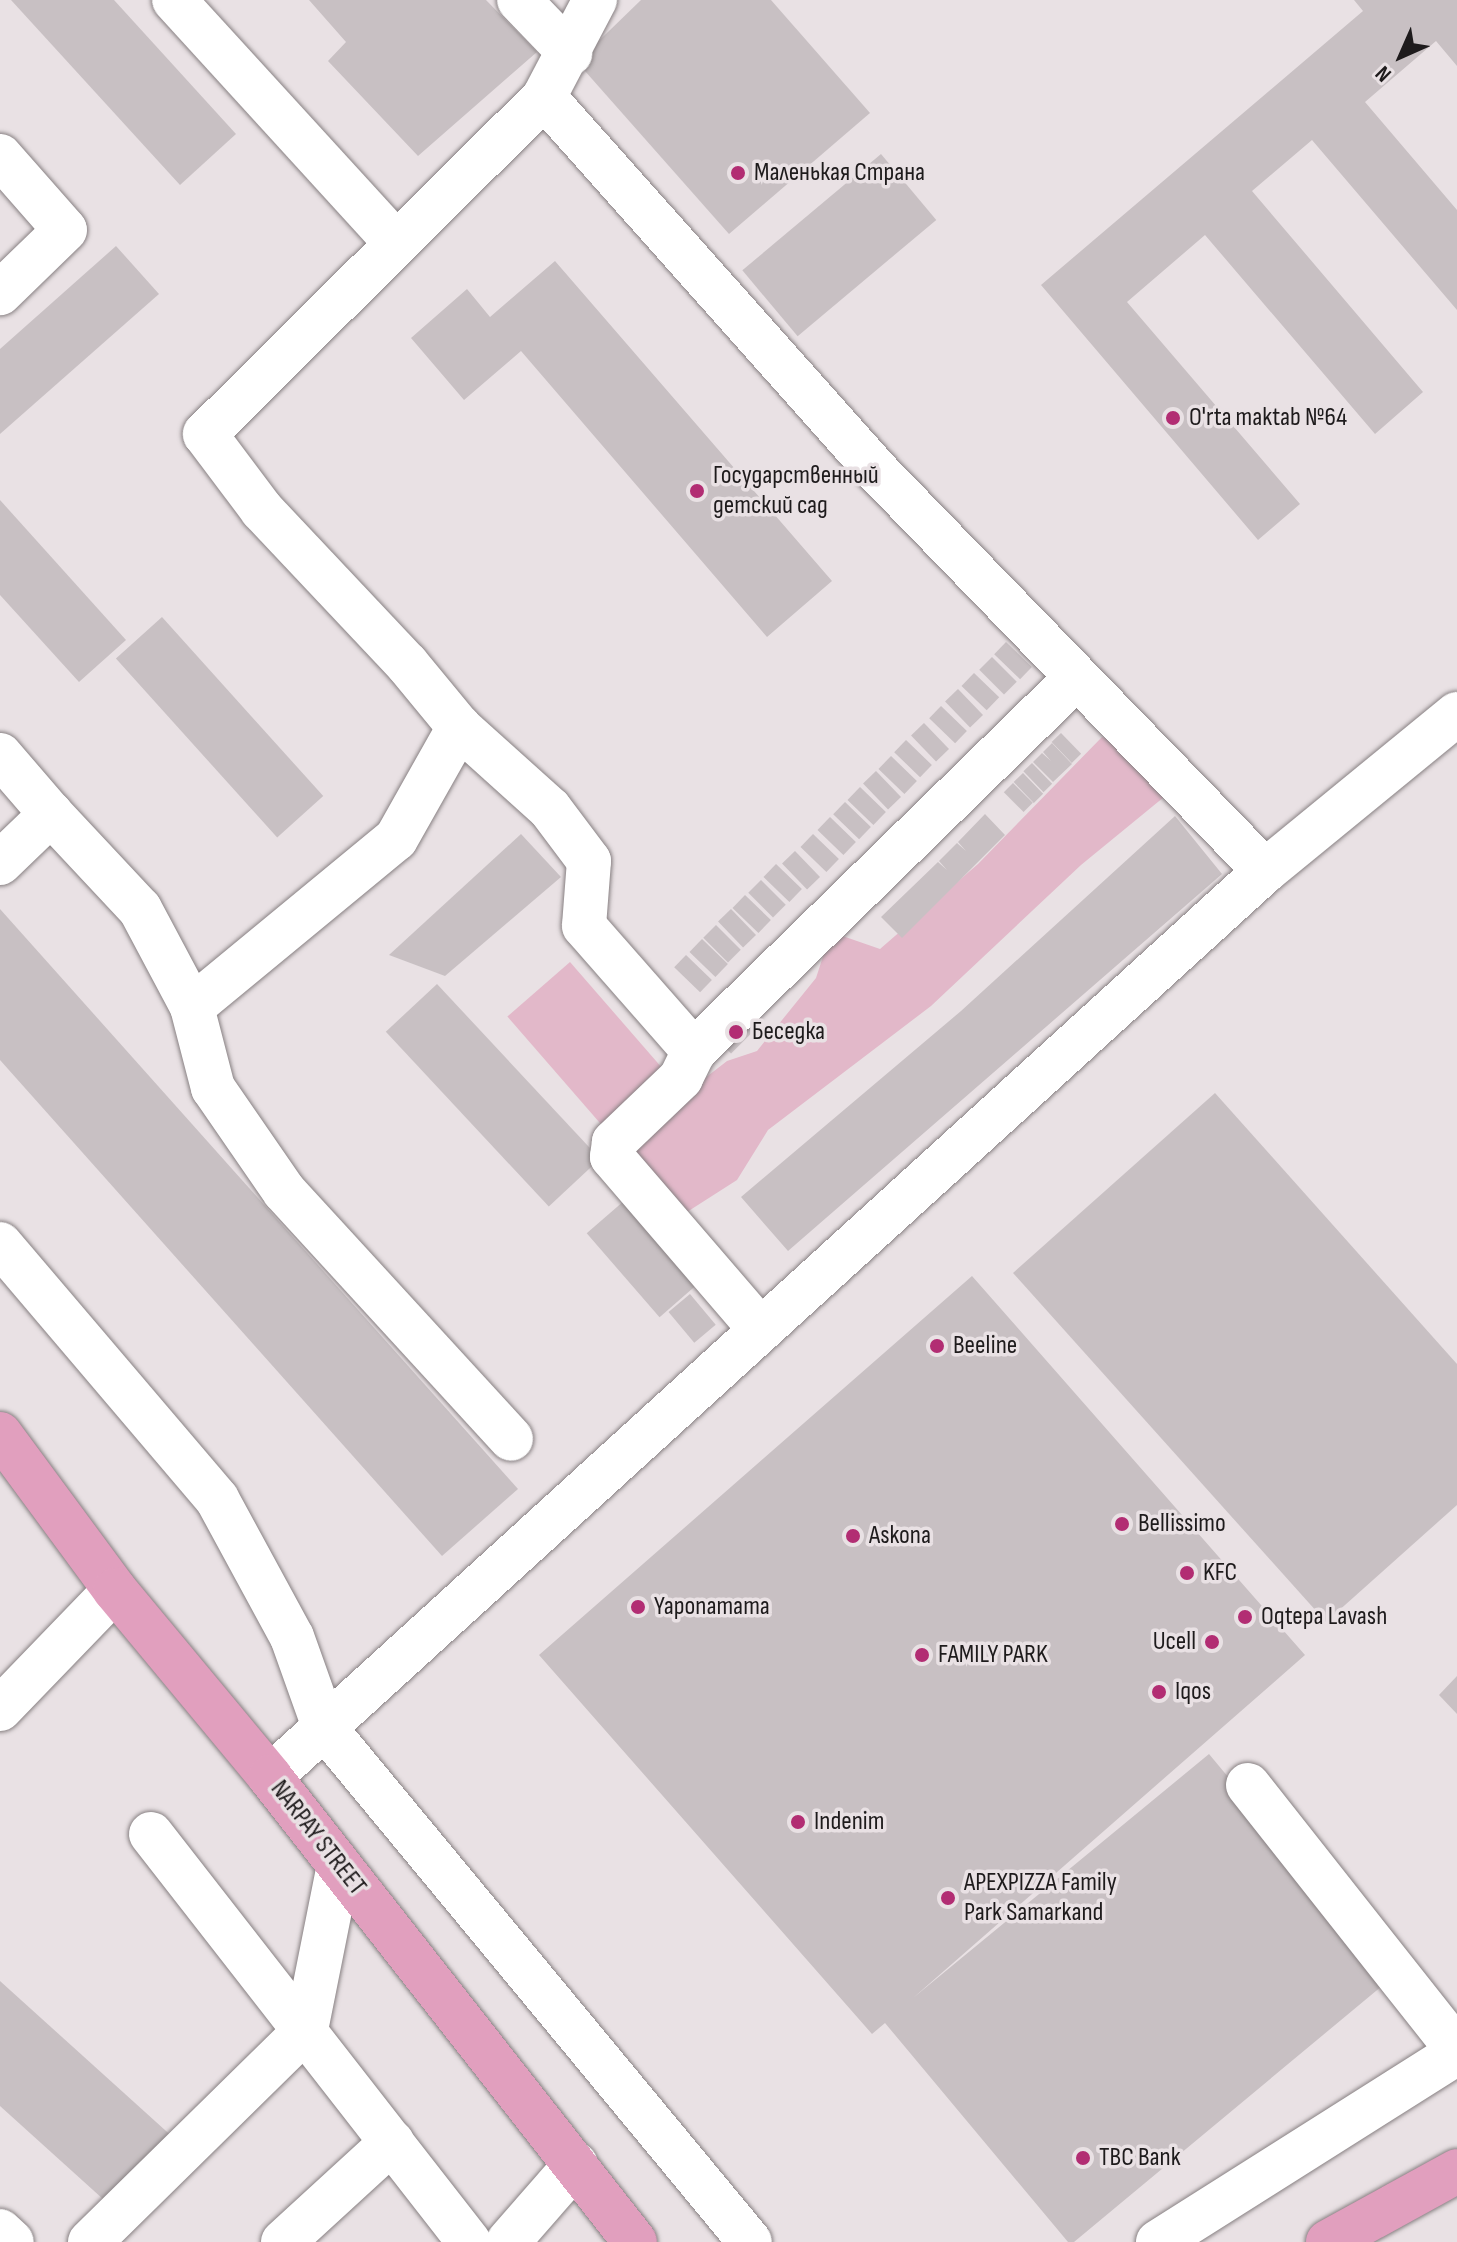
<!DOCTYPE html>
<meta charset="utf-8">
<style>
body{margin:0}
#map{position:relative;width:1457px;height:2242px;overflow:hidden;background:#e9e1e4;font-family:"Sofia Sans Condensed",sans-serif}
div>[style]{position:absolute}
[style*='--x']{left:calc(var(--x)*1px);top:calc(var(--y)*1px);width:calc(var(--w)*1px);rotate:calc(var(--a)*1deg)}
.green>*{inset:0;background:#e2b8c9;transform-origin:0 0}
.building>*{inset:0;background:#c8c0c3;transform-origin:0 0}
.roads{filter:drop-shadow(0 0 2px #878082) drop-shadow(0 0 2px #878082)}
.minor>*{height:44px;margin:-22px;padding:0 22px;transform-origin:22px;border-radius:22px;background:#fff}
.major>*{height:44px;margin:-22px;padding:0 22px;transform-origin:22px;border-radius:22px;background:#e19fbe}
.dots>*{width:22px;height:22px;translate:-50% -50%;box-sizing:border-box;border:4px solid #e9e1e4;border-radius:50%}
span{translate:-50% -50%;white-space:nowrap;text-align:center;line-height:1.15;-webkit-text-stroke:7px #e9e1e4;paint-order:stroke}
.poi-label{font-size:26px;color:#1e1b1c}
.left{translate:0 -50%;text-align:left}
.right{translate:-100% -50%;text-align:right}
.street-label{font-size:26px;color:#1e1b1c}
.north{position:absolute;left:1361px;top:16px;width:80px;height:80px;-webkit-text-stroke:6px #e9e1e4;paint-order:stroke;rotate:225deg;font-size:22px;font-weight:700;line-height:32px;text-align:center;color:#1e1b1c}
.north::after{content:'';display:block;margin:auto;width:28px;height:36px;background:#1e1b1c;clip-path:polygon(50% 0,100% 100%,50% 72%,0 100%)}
</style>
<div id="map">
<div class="green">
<i style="clip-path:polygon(1102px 737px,1120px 744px,1175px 788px,1081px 865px,931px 1006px,768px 1130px,737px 1180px,687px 1212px,632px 1151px,691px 1089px,727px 1061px,757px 1051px,816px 978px,831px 932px,880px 949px,978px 864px)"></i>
<i style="left:570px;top:962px;width:156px;height:83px;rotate:49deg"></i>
</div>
<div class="building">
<i style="clip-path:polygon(11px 0,114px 0,236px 134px,180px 185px)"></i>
<i style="clip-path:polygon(309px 0,486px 0,537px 52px,418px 156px,328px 61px,346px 42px)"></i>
<i style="clip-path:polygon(641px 0,771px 0,870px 113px,729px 234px,577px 62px)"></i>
<i style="clip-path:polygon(1354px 0,1457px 0,1457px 66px,1436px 41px,1365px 102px,1457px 210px,1457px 310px,1312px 140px,1252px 191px,1423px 392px,1375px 434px,1205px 235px,1127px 302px,1300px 504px,1258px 540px,1041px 285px,1363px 11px)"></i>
<i style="left:881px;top:154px;width:86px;height:181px;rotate:50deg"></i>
<i style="clip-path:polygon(116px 246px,159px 294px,0 434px,0 349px)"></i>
<i style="clip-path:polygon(555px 261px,832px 581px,767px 637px,521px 351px,464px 400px,411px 338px,467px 289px,490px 317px)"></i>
<i style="clip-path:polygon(0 500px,126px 640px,79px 682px,0 595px)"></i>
<i style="left:162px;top:617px;width:241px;height:62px;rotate:48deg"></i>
<i style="left:1006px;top:642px;width:36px;height:17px;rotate:44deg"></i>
<i style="left:992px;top:657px;width:35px;height:18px;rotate:45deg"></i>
<i style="left:974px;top:673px;width:35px;height:18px;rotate:44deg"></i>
<i style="left:958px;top:689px;width:36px;height:18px;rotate:46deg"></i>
<i style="left:941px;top:706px;width:36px;height:17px;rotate:44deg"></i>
<i style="left:924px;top:723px;width:36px;height:18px;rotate:46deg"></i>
<i style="left:1061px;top:733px;width:29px;height:13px;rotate:46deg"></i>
<i style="left:906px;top:740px;width:36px;height:17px;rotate:44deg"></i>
<i style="clip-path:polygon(1052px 743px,1072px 764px,1053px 782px,1033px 762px,1042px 753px,1051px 761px,1043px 752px)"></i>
<i style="left:891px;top:756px;width:36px;height:18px;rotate:44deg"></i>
<i style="left:1032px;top:763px;width:29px;height:12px;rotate:46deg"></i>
<i style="left:876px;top:771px;width:36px;height:18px;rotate:46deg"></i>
<i style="left:1023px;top:773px;width:29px;height:13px;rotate:46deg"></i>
<i style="left:1013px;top:783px;width:28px;height:13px;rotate:45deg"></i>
<i style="left:860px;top:787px;width:36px;height:18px;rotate:44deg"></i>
<i style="left:845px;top:802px;width:36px;height:17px;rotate:44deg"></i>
<i style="clip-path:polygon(985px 814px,1005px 835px,902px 938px,881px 917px,938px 862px,947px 870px,939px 861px,957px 843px,966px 851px,958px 842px)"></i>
<i style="clip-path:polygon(1175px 816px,1222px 874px,788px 1251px,741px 1197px,961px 1011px)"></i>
<i style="left:830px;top:817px;width:36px;height:18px;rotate:44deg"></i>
<i style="clip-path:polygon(521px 834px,561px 877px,445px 976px,389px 955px)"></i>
<i style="left:813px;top:834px;width:36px;height:18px;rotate:44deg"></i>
<i style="left:795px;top:851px;width:36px;height:18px;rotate:46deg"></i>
<i style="left:776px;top:864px;width:36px;height:18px;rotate:44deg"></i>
<i style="left:761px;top:880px;width:35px;height:18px;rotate:45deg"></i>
<i style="left:745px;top:895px;width:36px;height:18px;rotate:44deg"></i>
<i style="clip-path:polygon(0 909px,518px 1489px,442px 1556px,0 1060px)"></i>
<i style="left:731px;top:909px;width:36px;height:18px;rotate:46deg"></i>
<i style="left:716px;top:925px;width:35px;height:18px;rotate:45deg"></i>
<i style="left:702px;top:939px;width:36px;height:18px;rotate:44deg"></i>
<i style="left:686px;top:955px;width:36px;height:17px;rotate:44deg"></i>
<i style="left:437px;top:984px;width:239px;height:70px;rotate:47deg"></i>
<i style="left:741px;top:1011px;width:23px;height:37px;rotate:45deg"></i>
<i style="clip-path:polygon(1215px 1093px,1457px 1364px,1457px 1505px,1326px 1622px,1013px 1273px)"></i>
<i style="left:632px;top:1194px;width:111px;height:60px;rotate:49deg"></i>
<i style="clip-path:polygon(972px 1276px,1305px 1655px,913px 1998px,1209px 1754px,1394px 1976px,1074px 2242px,1068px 2242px,885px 2023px,872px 2034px,539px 1655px)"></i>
<i style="left:690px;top:1294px;width:40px;height:28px;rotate:50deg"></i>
<i style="clip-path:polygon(1457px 1676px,1457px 1714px,1439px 1695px)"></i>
<i style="clip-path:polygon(0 1981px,176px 2140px,114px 2209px,0 2106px)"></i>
</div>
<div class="roads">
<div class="minor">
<i style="--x:174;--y:0;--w:329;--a:47.6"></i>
<i style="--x:519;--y:0;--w:74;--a:46.1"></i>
<i style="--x:544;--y:97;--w:501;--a:48.32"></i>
<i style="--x:877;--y:471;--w:557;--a:45.87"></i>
<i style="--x:0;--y:156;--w:98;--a:48.7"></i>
<i style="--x:65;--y:230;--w:91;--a:135.9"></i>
<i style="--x:459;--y:727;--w:122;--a:42"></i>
<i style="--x:550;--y:809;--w:65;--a:53.1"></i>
<i style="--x:589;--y:861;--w:65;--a:94.4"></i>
<i style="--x:584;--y:926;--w:167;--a:48.7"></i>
<i style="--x:694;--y:1051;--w:534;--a:-44.32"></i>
<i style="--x:0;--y:755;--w:78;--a:49.2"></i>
<i style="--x:0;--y:863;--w:71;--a:-43.9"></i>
<i style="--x:51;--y:814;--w:130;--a:46.9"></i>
<i style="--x:140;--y:909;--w:111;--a:62"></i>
<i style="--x:192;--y:1007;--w:264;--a:-39.5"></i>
<i style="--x:396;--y:839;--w:129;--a:-60.6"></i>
<i style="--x:459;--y:727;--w:82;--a:-129.5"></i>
<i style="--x:407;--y:664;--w:212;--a:-133.3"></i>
<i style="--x:262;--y:510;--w:95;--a:-126.9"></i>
<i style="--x:205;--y:434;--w:478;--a:-44.8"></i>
<i style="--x:544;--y:97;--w:110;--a:-62.3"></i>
<i style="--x:192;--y:1007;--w:84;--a:75.5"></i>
<i style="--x:213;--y:1088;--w:125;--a:55.4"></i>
<i style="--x:284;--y:1191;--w:336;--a:47.5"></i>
<i style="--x:694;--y:1051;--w:30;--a:116"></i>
<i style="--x:681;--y:1078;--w:93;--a:136.3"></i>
<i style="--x:614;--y:1142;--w:15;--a:98"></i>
<i style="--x:612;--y:1157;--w:228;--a:49.3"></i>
<i style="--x:0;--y:1244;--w:335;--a:49.6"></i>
<i style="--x:217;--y:1499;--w:157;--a:61.5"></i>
<i style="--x:292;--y:1637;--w:96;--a:70.4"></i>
<i style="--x:324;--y:1727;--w:668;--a:50.4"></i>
<i style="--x:0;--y:1709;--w:165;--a:-46"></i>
<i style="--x:270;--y:1777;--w:1346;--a:-42.32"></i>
<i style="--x:1265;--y:871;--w:248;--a:-39.3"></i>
<i style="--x:1248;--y:1785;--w:337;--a:51.7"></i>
<i style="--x:151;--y:1834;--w:517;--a:52.07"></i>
<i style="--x:0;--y:2231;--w:16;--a:43"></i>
<i style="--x:90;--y:2242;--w:303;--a:-44.5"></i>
<i style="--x:306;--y:2030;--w:168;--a:-78.7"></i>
<i style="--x:283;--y:2242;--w:148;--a:-42.5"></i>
<i style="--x:508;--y:2242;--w:103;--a:-48.9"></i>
<i style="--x:1158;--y:2242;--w:354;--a:-32.3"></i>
</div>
<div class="major">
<i style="--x:0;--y:1434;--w:194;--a:53.6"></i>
<i style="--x:115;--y:1590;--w:243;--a:50.3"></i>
<i style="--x:270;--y:1777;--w:591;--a:51.87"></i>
<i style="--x:1328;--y:2242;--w:147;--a:-28.8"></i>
</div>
</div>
<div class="dots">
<i style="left:738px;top:173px;background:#b22d73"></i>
<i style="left:1173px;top:418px;background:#b22d73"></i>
<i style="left:697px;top:491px;background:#b22d73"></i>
<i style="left:736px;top:1032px;background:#b22d73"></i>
<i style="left:937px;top:1346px;background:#b22d73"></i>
<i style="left:1122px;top:1524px;background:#b22d73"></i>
<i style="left:853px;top:1536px;background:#b22d73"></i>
<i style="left:1187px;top:1573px;background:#b22d73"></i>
<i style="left:638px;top:1607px;background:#b22d73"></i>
<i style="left:1245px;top:1617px;background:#b22d73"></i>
<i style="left:1212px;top:1642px;background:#b22d73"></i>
<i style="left:922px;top:1655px;background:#b22d73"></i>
<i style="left:1159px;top:1692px;background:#b22d73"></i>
<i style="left:798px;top:1822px;background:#b22d73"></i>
<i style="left:948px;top:1898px;background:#b22d73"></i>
<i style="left:1083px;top:2158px;background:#b22d73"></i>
</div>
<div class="poi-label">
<span class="left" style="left:754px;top:173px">Маленькая Страна</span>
<span class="left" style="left:1189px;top:418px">O'rta maktab №64</span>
<span class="left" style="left:713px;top:491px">Государственный<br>детский сад</span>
<span class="left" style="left:752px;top:1032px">Беседка</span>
<span class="left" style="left:953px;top:1346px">Beeline</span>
<span class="left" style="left:1138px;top:1524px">Bellissimo</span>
<span class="left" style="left:869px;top:1536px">Askona</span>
<span class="left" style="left:1203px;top:1573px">KFC</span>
<span class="left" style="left:654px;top:1607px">Yaponamama</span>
<span class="left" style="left:1261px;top:1617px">Oqtepa Lavash</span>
<span class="right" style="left:1196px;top:1642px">Ucell</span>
<span class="left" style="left:938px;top:1655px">FAMILY PARK</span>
<span class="left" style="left:1175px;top:1692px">Iqos</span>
<span class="left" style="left:814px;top:1822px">Indenim</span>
<span class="left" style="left:964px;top:1898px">APEXPIZZA Family<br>Park Samarkand</span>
<span class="left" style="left:1099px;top:2158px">TBC Bank</span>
</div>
<div class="street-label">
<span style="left:318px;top:1838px;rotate:52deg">NARPAY STREET</span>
</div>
<div class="north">N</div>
</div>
